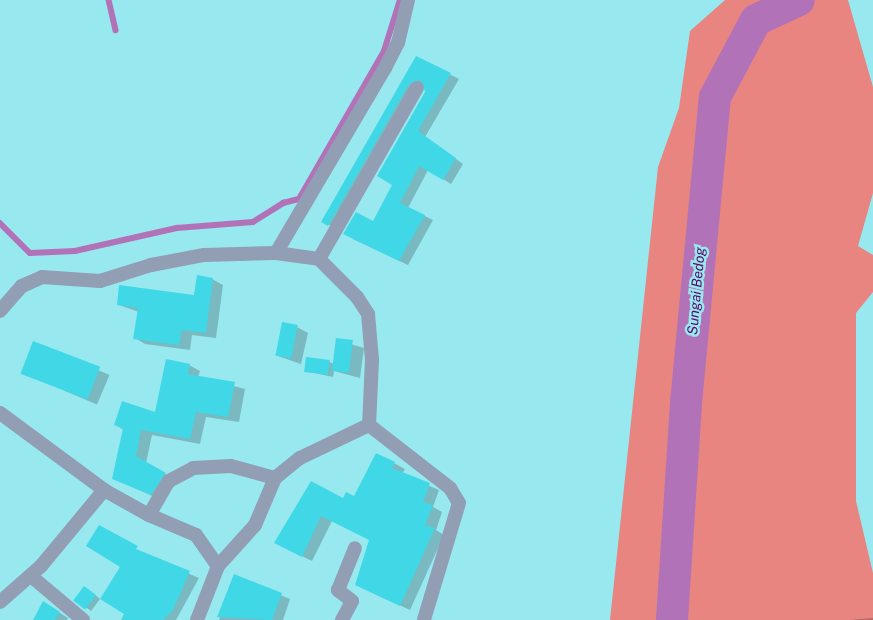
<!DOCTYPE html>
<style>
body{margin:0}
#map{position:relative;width:873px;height:620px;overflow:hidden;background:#98e8ef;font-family:"Public Sans",sans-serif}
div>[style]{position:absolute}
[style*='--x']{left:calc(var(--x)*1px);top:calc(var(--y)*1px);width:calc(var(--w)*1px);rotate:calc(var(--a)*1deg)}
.green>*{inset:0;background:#e88580}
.shadow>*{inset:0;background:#0003;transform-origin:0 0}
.stream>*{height:5.5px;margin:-2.75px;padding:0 2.75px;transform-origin:2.75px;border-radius:2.75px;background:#b272b8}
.river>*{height:32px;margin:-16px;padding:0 16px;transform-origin:16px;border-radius:16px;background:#b272b8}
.building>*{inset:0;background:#40d8e6;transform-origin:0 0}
.minor>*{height:14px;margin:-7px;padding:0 7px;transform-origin:7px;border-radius:7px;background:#929eb4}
span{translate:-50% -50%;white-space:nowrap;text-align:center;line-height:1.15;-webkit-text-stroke:5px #98e8ef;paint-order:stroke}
.water-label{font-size:14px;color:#5c0865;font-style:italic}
</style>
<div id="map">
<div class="green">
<i style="clip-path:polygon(725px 0,848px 0,873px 87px,873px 193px,858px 246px,873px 255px,873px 292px,856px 313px,856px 501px,873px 573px,873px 620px,610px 620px,658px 167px,679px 108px,690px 31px)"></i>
</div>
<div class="shadow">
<i style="clip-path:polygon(417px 58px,459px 79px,425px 137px,463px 164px,451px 184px,428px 170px,408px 208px,433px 220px,408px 265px,353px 239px,373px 223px,394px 184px,426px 92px,424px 86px,337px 229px,322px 221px)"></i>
<i style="clip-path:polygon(212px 279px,223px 285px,216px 338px,192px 335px,190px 350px,145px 344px,135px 338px,139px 312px,119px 305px,195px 297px)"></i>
<i style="clip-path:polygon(297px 327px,308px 333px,301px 364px,275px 355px)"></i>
<i style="clip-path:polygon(337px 340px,364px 348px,360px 378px,334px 371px,333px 377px,305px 371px,330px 362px,335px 365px)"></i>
<i style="left:34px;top:343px;width:82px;height:32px;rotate:23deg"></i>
<i style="clip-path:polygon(189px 365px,200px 371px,198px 377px,245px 389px,239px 422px,206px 417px,200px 444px,152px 435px,146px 463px,175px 480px,161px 500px,113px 478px,124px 430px,115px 425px,156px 413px)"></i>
<i style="clip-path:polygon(377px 454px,405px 469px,402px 474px,439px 490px,433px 507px,442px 512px,436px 530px,444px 535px,410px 610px,356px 585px,371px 540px,332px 521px,312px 561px,275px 543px,344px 499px,355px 497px)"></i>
<i style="clip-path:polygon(99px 526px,145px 555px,199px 578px,176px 620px,122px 620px,126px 614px,121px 566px)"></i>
<i style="clip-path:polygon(235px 576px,290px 599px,283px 620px,219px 620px)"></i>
<i style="clip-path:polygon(89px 590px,100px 599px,91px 611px,75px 599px)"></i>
<i style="clip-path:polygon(44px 603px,68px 618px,67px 620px,34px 620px)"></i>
<i style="clip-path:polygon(873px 618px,873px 620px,849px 620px)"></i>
</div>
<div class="stream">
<i style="--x:109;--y:0;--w:31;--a:77"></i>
<i style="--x:0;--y:223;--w:42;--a:45"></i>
<i style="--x:30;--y:253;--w:45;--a:-2.5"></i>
<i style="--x:75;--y:251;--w:105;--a:-12.7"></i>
<i style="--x:177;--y:228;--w:76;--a:-4.5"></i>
<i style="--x:253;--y:222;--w:36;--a:-32"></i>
<i style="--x:283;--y:203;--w:16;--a:-14"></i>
<i style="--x:299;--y:199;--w:171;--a:-60.1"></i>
<i style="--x:384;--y:51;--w:53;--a:-72.6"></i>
</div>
<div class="river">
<i style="--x:672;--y:620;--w:217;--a:-86.3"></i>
<i style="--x:686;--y:403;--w:307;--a:-84.6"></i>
<i style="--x:715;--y:97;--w:87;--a:-62"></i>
<i style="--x:756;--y:20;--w:47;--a:-24.9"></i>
</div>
<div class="building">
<i style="clip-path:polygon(416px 56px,451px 73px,418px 131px,456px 158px,443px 180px,419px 166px,400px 203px,425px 215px,399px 261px,343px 234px,356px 212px,373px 221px,392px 185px,377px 176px,425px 92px,421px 80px,409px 84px,328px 226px,321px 222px)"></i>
<i style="clip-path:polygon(197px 275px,213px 278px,206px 333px,182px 330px,179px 345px,133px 339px,138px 308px,117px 305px,119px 285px,194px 295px)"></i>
<i style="left:282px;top:322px;width:16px;height:34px;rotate:11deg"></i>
<i style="left:336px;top:338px;width:17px;height:33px;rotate:7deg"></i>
<i style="left:33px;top:341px;width:72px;height:35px;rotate:21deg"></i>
<i style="left:306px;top:357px;width:24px;height:15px;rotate:7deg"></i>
<i style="clip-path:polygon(166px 359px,190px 364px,188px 374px,235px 382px,228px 417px,196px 412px,190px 439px,141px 430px,136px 456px,166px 473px,151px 495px,112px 479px,123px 428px,114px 425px,122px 401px,155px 412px)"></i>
<i style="clip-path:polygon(376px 453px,395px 462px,392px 468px,430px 483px,423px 502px,433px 505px,425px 525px,435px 528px,400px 606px,355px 585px,369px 540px,321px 516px,302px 557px,274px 543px,311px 481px,343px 498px,346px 492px,354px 496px)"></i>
<i style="clip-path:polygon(99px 525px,138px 546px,136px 549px,190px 571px,173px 610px,163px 620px,121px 620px,124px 614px,100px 599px,120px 567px,86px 546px)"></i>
<i style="clip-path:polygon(234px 574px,282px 593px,272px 620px,217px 617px)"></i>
<i style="left:84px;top:586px;width:15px;height:18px;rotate:37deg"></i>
<i style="clip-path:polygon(43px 601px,60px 612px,55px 620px,33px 620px)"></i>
</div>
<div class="minor">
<i style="--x:276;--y:253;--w:215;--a:-59.5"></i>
<i style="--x:385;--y:68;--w:28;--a:-63"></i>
<i style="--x:398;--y:43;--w:44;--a:-76.9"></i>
<i style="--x:319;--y:259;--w:197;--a:-60.2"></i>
<i style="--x:0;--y:311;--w:33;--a:-49"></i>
<i style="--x:22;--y:286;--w:22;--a:-24"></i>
<i style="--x:42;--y:277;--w:58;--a:3.9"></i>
<i style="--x:100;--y:281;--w:53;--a:-17.4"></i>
<i style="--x:151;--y:265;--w:54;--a:-10.7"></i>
<i style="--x:204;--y:255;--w:72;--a:-1.6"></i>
<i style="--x:276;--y:253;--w:43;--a:7.9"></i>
<i style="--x:319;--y:259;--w:54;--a:45"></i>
<i style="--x:357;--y:297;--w:20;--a:57"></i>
<i style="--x:368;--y:314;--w:46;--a:85"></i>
<i style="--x:372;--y:360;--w:65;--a:92.6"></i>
<i style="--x:369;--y:425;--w:103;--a:37.9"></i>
<i style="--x:450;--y:488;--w:17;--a:59"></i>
<i style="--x:459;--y:503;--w:122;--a:106.7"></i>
<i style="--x:0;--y:413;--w:129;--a:36.5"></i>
<i style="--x:104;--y:490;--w:51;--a:29.1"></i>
<i style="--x:149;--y:515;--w:39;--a:-60"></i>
<i style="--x:169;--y:481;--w:27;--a:-28"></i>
<i style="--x:193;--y:468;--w:38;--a:-3"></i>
<i style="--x:231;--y:466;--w:46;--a:15.3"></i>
<i style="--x:275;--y:478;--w:32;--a:-39"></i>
<i style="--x:300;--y:458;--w:76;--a:-25.6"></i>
<i style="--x:149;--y:515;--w:51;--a:23.1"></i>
<i style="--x:196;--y:535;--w:38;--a:55"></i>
<i style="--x:31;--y:576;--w:68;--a:40.2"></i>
<i style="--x:0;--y:602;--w:55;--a:-41.3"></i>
<i style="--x:41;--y:566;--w:99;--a:-50.3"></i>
<i style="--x:197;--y:620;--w:58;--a:-68.7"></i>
<i style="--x:218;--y:566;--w:55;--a:-47.9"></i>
<i style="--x:255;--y:525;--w:51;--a:-66.9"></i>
<i style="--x:342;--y:620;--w:21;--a:-62"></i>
<i style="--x:352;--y:601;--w:18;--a:-142"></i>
<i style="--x:338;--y:590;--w:45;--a:-68"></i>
</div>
<div class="water-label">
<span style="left:696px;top:291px;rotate:-85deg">Sungai Bedog</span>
</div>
</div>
